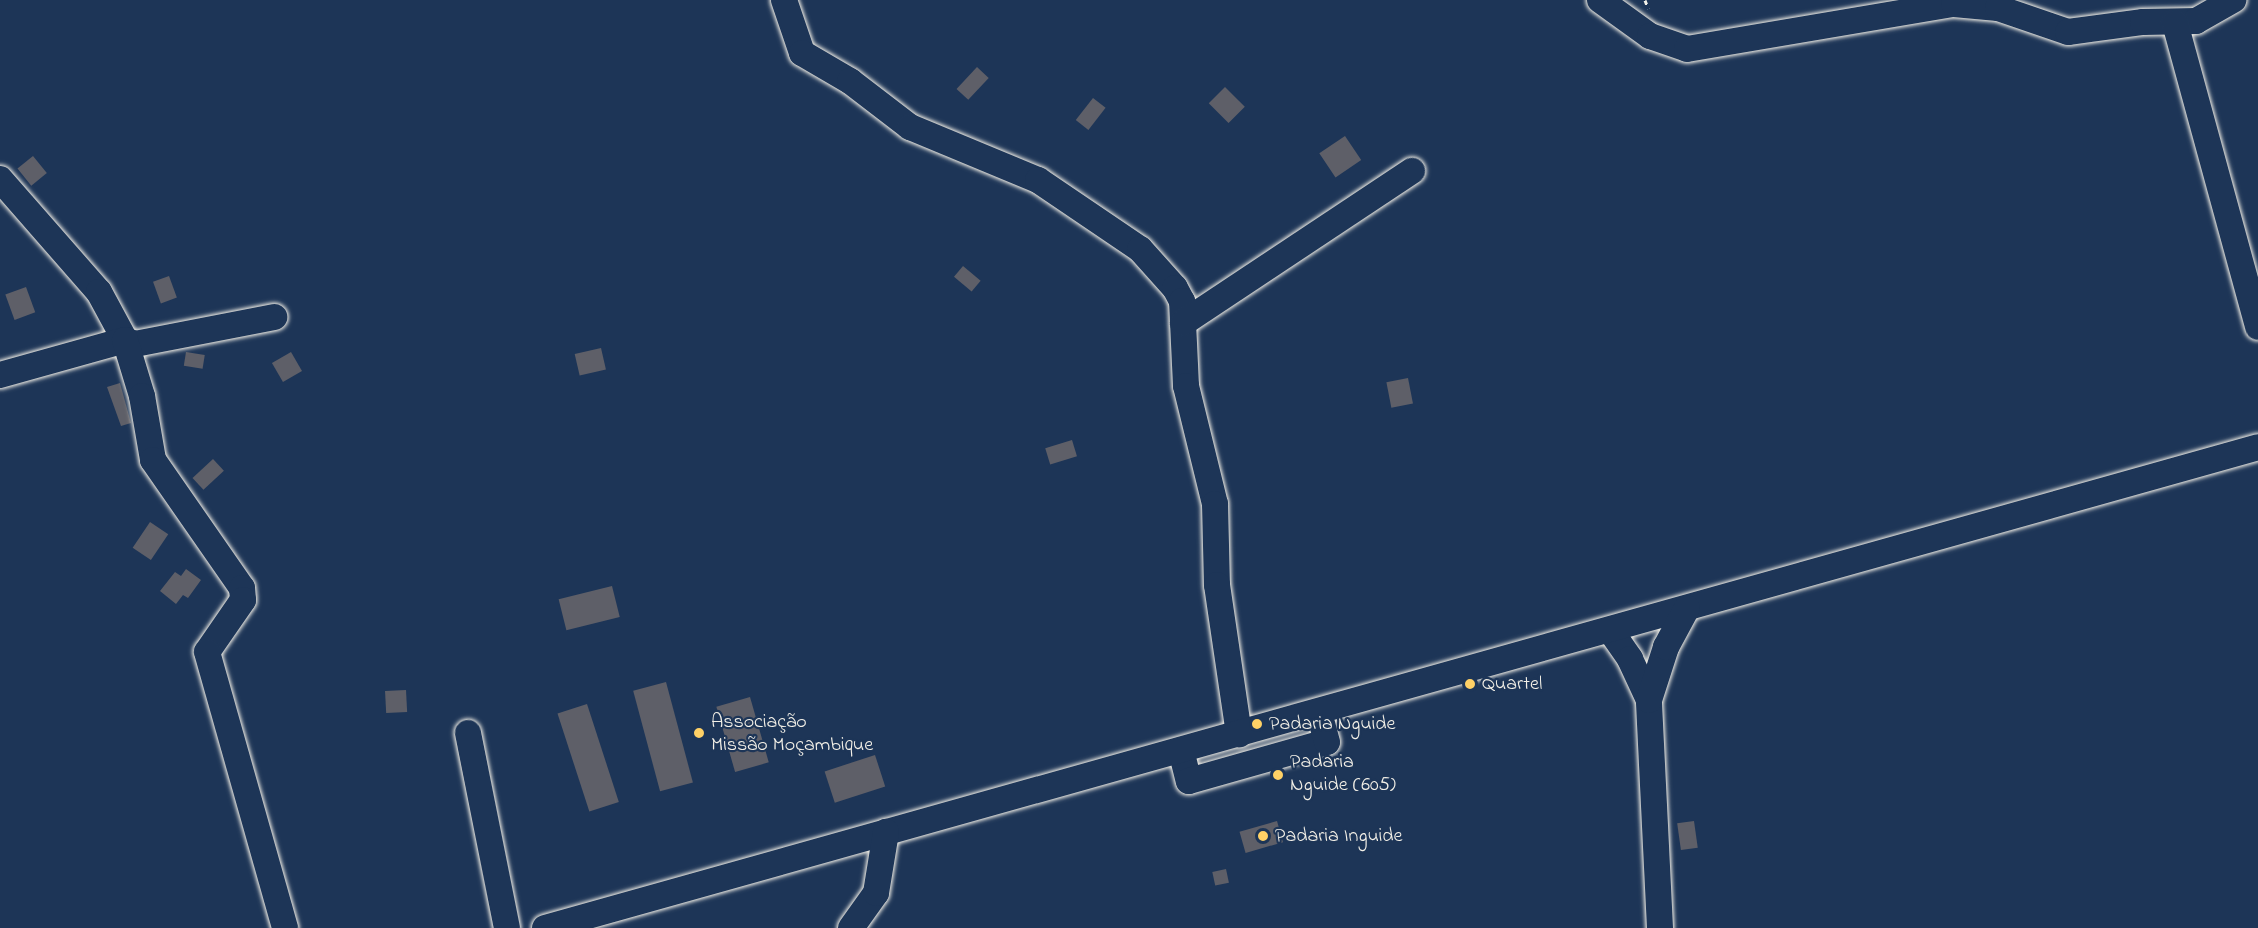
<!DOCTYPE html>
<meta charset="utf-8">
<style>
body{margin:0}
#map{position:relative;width:2258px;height:928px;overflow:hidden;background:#1d3557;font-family:"Indie Flower",sans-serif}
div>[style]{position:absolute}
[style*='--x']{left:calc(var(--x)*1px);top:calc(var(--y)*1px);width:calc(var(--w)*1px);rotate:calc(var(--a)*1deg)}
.building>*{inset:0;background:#5e5f68;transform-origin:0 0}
.path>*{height:3px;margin-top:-1.5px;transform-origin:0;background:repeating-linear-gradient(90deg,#f4f1e8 0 4.5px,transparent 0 9px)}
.roads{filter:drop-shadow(0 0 2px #f4f1e8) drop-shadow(0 0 2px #f4f1e8)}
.minor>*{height:26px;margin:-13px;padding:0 13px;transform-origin:13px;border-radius:13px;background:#1d3557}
.dots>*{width:16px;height:16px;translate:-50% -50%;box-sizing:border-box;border:3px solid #1d3557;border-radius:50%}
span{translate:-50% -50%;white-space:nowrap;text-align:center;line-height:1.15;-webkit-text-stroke:4.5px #1d3557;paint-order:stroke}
.poi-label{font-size:20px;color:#f4f1e8}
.left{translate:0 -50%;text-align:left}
</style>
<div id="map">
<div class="building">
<i style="left:977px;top:67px;width:16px;height:30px;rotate:43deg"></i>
<i style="left:1225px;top:87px;width:28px;height:23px;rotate:45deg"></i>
<i style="left:1093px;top:98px;width:16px;height:28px;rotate:38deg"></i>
<i style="left:1345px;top:136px;width:29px;height:31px;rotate:56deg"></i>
<i style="left:33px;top:156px;width:22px;height:20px;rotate:51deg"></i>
<i style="left:963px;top:266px;width:23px;height:14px;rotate:40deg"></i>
<i style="left:169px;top:276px;width:23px;height:17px;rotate:70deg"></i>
<i style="left:26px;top:287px;width:27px;height:22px;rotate:70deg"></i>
<i style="left:601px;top:348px;width:22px;height:27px;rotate:77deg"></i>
<i style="left:186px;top:352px;width:19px;height:14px;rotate:9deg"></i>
<i style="left:291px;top:352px;width:22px;height:22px;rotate:60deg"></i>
<i style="left:1408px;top:378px;width:26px;height:22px;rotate:79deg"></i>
<i style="clip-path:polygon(120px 383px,131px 423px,121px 426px,107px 387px)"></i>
<i style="left:1072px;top:440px;width:17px;height:28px;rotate:73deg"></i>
<i style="left:213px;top:459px;width:16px;height:28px;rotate:47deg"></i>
<i style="left:150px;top:522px;width:22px;height:31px;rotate:34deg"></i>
<i style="clip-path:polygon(186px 569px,201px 580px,188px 598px,183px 595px,176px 604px,160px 591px,175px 572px,181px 576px)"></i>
<i style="left:612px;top:586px;width:32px;height:55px;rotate:76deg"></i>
<i style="left:666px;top:682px;width:104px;height:34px;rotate:75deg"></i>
<i style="left:406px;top:690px;width:22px;height:21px;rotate:87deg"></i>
<i style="left:750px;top:697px;width:68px;height:35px;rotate:74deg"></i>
<i style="left:587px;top:704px;width:103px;height:31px;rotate:72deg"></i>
<i style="left:875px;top:755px;width:33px;height:53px;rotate:72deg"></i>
<i style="left:1277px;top:821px;width:22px;height:39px;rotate:74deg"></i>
<i style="left:1694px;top:821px;width:27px;height:17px;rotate:82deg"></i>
<i style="left:1226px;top:869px;width:14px;height:14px;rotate:78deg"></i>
</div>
<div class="path">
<i style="--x:1645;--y:0;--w:9;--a:69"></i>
</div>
<div class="roads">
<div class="minor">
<i style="--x:784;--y:0;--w:56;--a:71.2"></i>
<i style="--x:802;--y:53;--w:56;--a:30.3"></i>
<i style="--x:850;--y:81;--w:76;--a:37.5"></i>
<i style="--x:910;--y:127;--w:139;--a:22.5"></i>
<i style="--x:1038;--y:180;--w:123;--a:34.1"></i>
<i style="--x:1140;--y:249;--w:52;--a:48.1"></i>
<i style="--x:1175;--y:288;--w:15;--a:62"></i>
<i style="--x:1182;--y:301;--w:85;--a:87.3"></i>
<i style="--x:1186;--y:386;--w:122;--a:76.2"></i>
<i style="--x:1215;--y:504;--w:81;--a:88.6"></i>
<i style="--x:1217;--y:585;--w:151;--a:81.6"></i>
<i style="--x:1600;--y:0;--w:62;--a:35.8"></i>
<i style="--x:1650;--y:36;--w:39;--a:19"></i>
<i style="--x:1687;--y:49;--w:271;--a:-9.6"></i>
<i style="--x:1954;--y:4;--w:44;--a:5.2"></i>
<i style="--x:1998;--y:8;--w:74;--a:18.9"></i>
<i style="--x:2068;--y:32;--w:76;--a:-7.6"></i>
<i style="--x:2143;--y:22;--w:53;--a:-1.1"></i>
<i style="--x:2196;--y:21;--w:43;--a:-29.6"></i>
<i style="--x:2175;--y:23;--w:315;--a:74.7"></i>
<i style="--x:0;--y:179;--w:150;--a:48.8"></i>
<i style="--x:99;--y:292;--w:55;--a:61.6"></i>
<i style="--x:125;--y:340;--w:11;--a:22"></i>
<i style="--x:135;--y:344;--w:142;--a:-11"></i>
<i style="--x:1183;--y:323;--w:275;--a:-33.6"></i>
<i style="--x:0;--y:375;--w:130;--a:-15.6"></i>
<i style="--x:125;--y:340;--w:59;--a:73.1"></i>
<i style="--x:142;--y:396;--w:65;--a:80.2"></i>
<i style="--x:153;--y:460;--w:156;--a:55.2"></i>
<i style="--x:242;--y:588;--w:12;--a:85"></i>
<i style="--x:243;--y:600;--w:63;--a:124.7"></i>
<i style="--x:207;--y:652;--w:287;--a:74.2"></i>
<i style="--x:1610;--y:630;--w:35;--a:55"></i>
<i style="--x:1630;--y:659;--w:45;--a:65.1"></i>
<i style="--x:468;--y:733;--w:199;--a:78.7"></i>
<i style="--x:1181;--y:750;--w:32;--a:76"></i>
<i style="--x:1189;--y:781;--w:143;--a:-15.8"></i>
<i style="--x:1327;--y:742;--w:31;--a:-105"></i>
<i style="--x:545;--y:928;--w:1779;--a:-15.68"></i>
<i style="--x:851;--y:928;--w:43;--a:-54.5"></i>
<i style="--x:876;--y:893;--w:62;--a:-80.7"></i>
<i style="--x:1660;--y:928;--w:228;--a:-92.8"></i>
<i style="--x:1649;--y:700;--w:56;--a:-72.2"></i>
<i style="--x:1666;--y:647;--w:44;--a:-61.7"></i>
</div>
</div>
<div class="dots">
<i style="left:1470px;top:684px;background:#ffd166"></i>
<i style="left:1257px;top:724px;background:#ffd166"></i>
<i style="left:699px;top:733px;background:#ffd166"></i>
<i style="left:1278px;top:775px;background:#ffd166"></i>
<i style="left:1263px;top:836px;background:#ffd166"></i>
</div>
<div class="poi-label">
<span class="left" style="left:1482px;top:684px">Quartel</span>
<span class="left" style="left:711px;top:734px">Associação<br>Missão Moçambique</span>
<span class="left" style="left:1269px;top:724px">Padaria Nguide</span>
<span class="left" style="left:1290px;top:774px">Padaria<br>Nguide (605)</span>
<span class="left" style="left:1275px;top:836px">Padaria Inguide</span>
</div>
</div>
